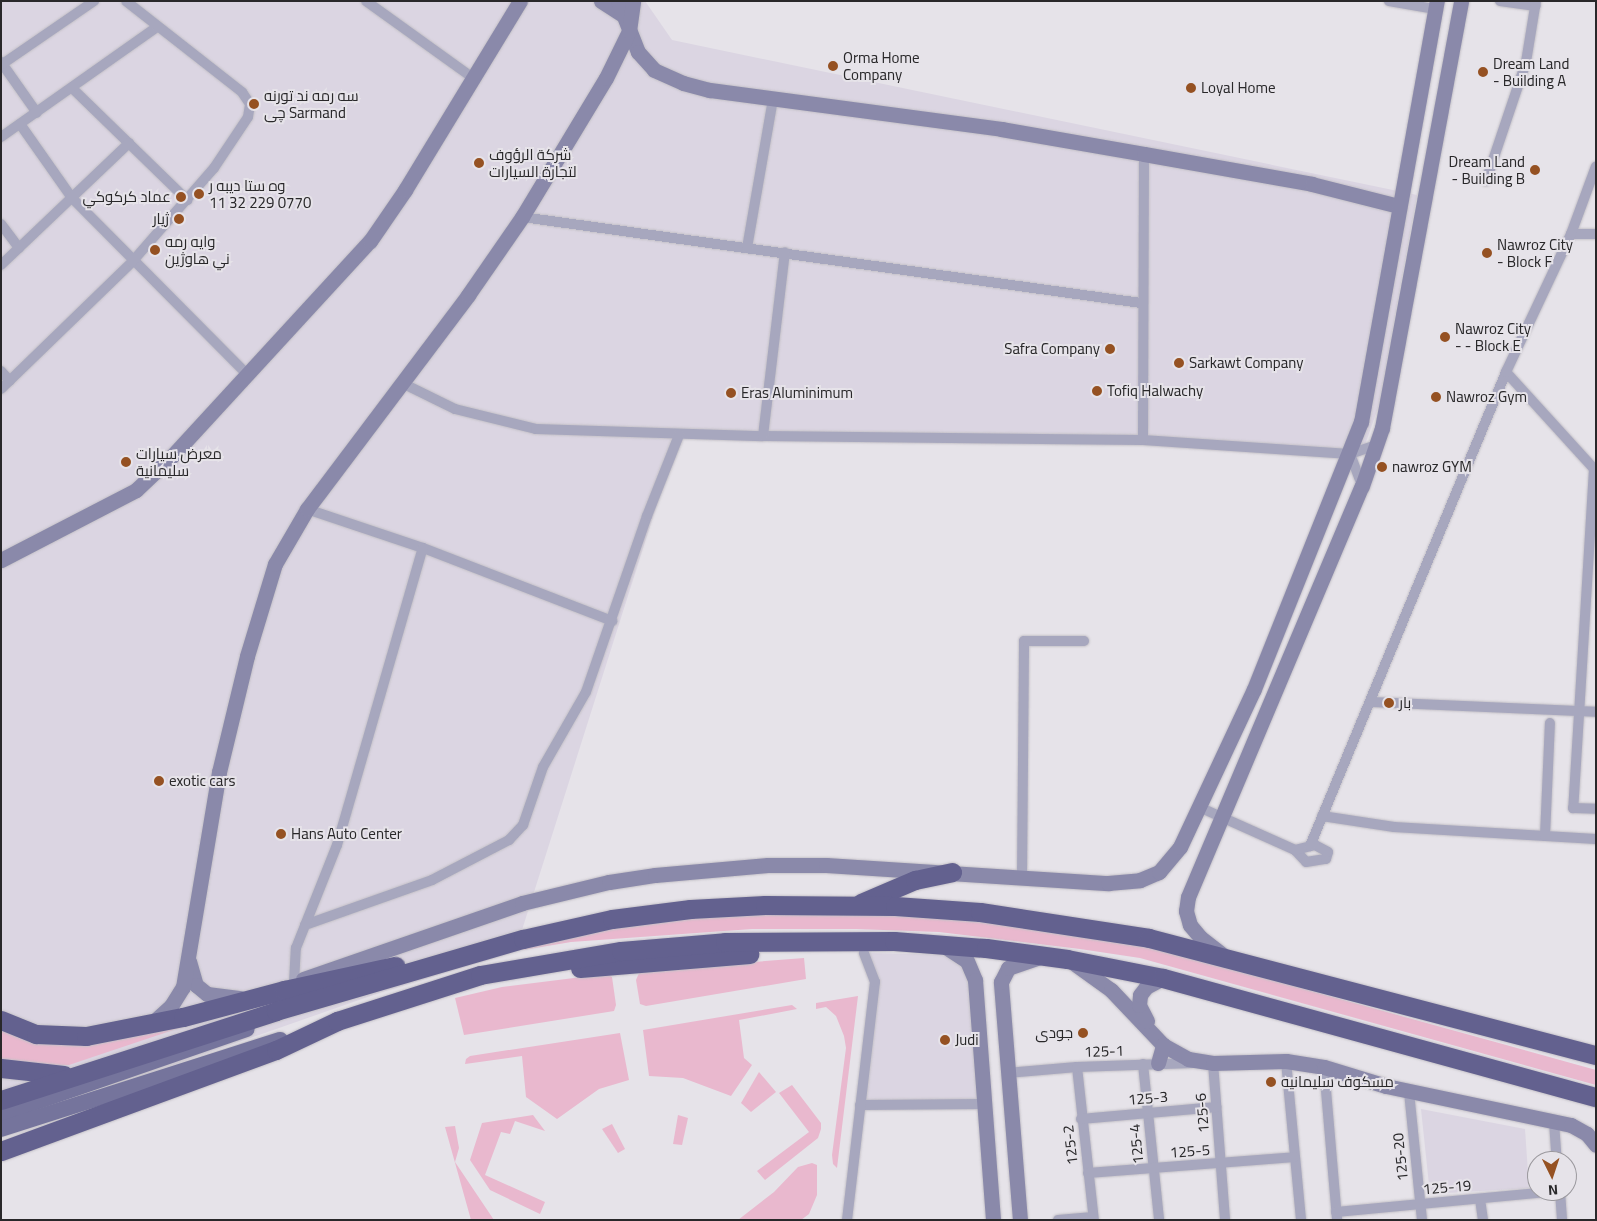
<!DOCTYPE html>
<meta charset="utf-8">
<style>
body{margin:0}
#map{position:relative;width:1597px;height:1221px;overflow:hidden;background:#e6e3e9;font-family:Georgia,Cairo,serif}
div>[style]{position:absolute}
[style*='--x']{left:calc(var(--x)*1px);top:calc(var(--y)*1px);width:calc(var(--w)*1px);rotate:calc(var(--a)*1deg)}
.built>*{inset:0;background:#dbd5e2}
.green>*{inset:0;background:#e9b8ce}
.roads{filter:drop-shadow(0 0 1px #c4c1c7) drop-shadow(0 0 1px #c4c1c7)}
.street>*{height:10px;margin:-5px;padding:0 5px;transform-origin:5px;border-radius:5px;background:#a7a7be}
.secondary>*{height:15px;margin:-7.5px;padding:0 7.5px;transform-origin:7.5px;border-radius:7.5px;background:#8a89aa}
.primary>*{height:16px;margin:-8px;padding:0 8px;transform-origin:8px;border-radius:8px;background:#75749c}
.highway>*{height:19px;margin:-9.5px;padding:0 9.5px;transform-origin:9.5px;border-radius:9.5px;background:#63618f}
.dots>*{width:14px;height:14px;translate:-50% -50%;box-sizing:border-box;border:2px solid #e6e3e9;border-radius:50%}
span{translate:-50% -50%;white-space:nowrap;text-align:center;line-height:1.15;-webkit-text-stroke:4px #e6e3e9;paint-order:stroke}
.poi-label{font-size:15px;color:#29282a}
.left{translate:0 -50%;text-align:left}
.right{translate:-100% -50%;text-align:right}
.street-label{font-size:15px;color:#29282a}
.frame{position:absolute;inset:0;border:2px solid #29282a;pointer-events:none}
.north{position:absolute;left:1527px;top:1151px;width:50px;height:50px;box-sizing:border-box;background:#e6e3e9;border:1px solid #9a989d;border-radius:50%;rotate:176deg;font-size:14px;font-weight:700;line-height:20px;text-align:center;color:#29282a}
.north::after{content:'';display:block;margin:auto;width:18px;height:22px;background:#955122;clip-path:polygon(50% 0,100% 100%,50% 72%,0 100%)}
</style>
<div id="map">
<div class="built">
<i style="clip-path:polygon(1px 1px,645px 1px,672px 40px,1417px 195px,1379px 405px,1361px 456px,1179px 443px,679px 435px,515px 952px,382px 992px,1px 1125px)"></i>
<i style="clip-path:polygon(867px 953px,960px 955px,967px 961px,985px 1104px,860px 1105px,875px 982px)"></i>
<i style="clip-path:polygon(1421px 1109px,1525px 1129px,1529px 1188px,1430px 1194px)"></i>
</div>
<div class="green">
<i style="clip-path:polygon(748px 913px,903px 916px,1002px 924px,1138px 943px,1596px 1070px,1596px 1085px,1140px 958px,1080px 949px,939px 932px,856px 929px,752px 929px,571px 942px,523px 950px,521px 946px,617px 925px)"></i>
<i style="clip-path:polygon(804px 958px,806px 979px,646px 1006px,640px 1004px,636px 980px,640px 971px)"></i>
<i style="clip-path:polygon(606px 974px,612px 977px,616px 1005px,614px 1011px,464px 1035px,455px 998px,502px 987px)"></i>
<i style="clip-path:polygon(858px 996px,837px 1168px,833px 1164px,832px 1155px,846px 1048px,844px 1036px,836px 1016px,826px 1007px,816px 1009px,816px 1003px)"></i>
<i style="clip-path:polygon(792px 1005px,797px 1009px,739px 1020px,744px 1058px,752px 1065px,731px 1096px,683px 1078px,649px 1076px,643px 1030px)"></i>
<i style="clip-path:polygon(218px 1015px,69px 1065px,33px 1065px,1px 1059px,1px 1030px,16px 1035px)"></i>
<i style="clip-path:polygon(620px 1033px,629px 1080px,599px 1089px,557px 1119px,526px 1097px,522px 1056px,465px 1064px,466px 1059px,470px 1056px)"></i>
<i style="clip-path:polygon(759px 1072px,776px 1092px,751px 1112px,741px 1103px)"></i>
<i style="clip-path:polygon(792px 1085px,821px 1123px,821px 1129px,818px 1138px,765px 1180px,757px 1171px,809px 1132px,779px 1093px)"></i>
<i style="clip-path:polygon(533px 1115px,545px 1131px,515px 1121px,510px 1134px,501px 1132px,485px 1175px,545px 1202px,540px 1214px,490px 1190px,470px 1160px,482px 1123px)"></i>
<i style="clip-path:polygon(678px 1115px,688px 1118px,682px 1145px,673px 1144px)"></i>
<i style="clip-path:polygon(612px 1124px,625px 1149px,618px 1153px,602px 1129px)"></i>
<i style="clip-path:polygon(455px 1126px,459px 1148px,455px 1162px,494px 1220px,471px 1220px,445px 1127px)"></i>
<i style="clip-path:polygon(812px 1163px,817px 1165px,817px 1195px,809px 1214px,801px 1220px,738px 1220px,774px 1192px,798px 1167px)"></i>
</div>
<div class="roads">
<div class="street">
<i style="--x:366;--y:1;--w:132;--a:35.7"></i>
<i style="--x:1389;--y:1;--w:47;--a:9.9"></i>
<i style="--x:1500;--y:1;--w:36;--a:8"></i>
<i style="--x:1;--y:62;--w:62;--a:54.8"></i>
<i style="--x:1;--y:65;--w:113;--a:-34.5"></i>
<i style="--x:72;--y:88;--w:161;--a:44.2"></i>
<i style="--x:20;--y:124;--w:90;--a:54.9"></i>
<i style="--x:72;--y:198;--w:247;--a:45.2"></i>
<i style="--x:1;--y:137;--w:191;--a:-35.2"></i>
<i style="--x:1486;--y:181;--w:126;--a:-71.4"></i>
<i style="--x:1526;--y:62;--w:62;--a:-80.7"></i>
<i style="--x:522;--y:217;--w:625;--a:7.91"></i>
<i style="--x:1;--y:224;--w:30;--a:53"></i>
<i style="--x:1571;--y:234;--w:25;--a:0"></i>
<i style="--x:747;--y:248;--w:151;--a:-80.1"></i>
<i style="--x:1;--y:265;--w:177;--a:-43.6"></i>
<i style="--x:1;--y:371;--w:13;--a:48"></i>
<i style="--x:1506;--y:372;--w:134;--a:47.7"></i>
<i style="--x:402;--y:383;--w:59;--a:26.1"></i>
<i style="--x:455;--y:409;--w:83;--a:13.9"></i>
<i style="--x:536;--y:429;--w:227;--a:1.8"></i>
<i style="--x:763;--y:436;--w:380;--a:0.6"></i>
<i style="--x:1143;--y:440;--w:207;--a:3.9"></i>
<i style="--x:1350;--y:454;--w:28;--a:-19"></i>
<i style="--x:1;--y:389;--w:182;--a:-44.1"></i>
<i style="--x:132;--y:262;--w:125;--a:-48.9"></i>
<i style="--x:214;--y:168;--w:61;--a:-56.3"></i>
<i style="--x:248;--y:117;--w:13;--a:-81"></i>
<i style="--x:250;--y:104;--w:14;--a:-124"></i>
<i style="--x:242;--y:92;--w:147;--a:-141.9"></i>
<i style="--x:763;--y:436;--w:185;--a:-83.2"></i>
<i style="--x:1143;--y:440;--w:286;--a:-89.8"></i>
<i style="--x:1350;--y:454;--w:34;--a:69"></i>
<i style="--x:1594;--y:469;--w:340;--a:93.5"></i>
<i style="--x:1573;--y:808;--w:23;--a:2"></i>
<i style="--x:307;--y:509;--w:122;--a:18.6"></i>
<i style="--x:423;--y:548;--w:203;--a:21.1"></i>
<i style="--x:1371;--y:702;--w:225;--a:2.5"></i>
<i style="--x:1199;--y:807;--w:105;--a:24.1"></i>
<i style="--x:1295;--y:850;--w:16;--a:47"></i>
<i style="--x:1306;--y:862;--w:20;--a:-9"></i>
<i style="--x:1326;--y:859;--w:7;--a:-74"></i>
<i style="--x:1328;--y:852;--w:15;--a:-152"></i>
<i style="--x:1315;--y:845;--w:21;--a:166"></i>
<i style="--x:1322;--y:816;--w:73;--a:8.7"></i>
<i style="--x:1394;--y:827;--w:202;--a:3.4"></i>
<i style="--x:1545;--y:836;--w:113;--a:-87.5"></i>
<i style="--x:1310;--y:846;--w:513;--a:-67.53"></i>
<i style="--x:1506;--y:372;--w:153;--a:-64.8"></i>
<i style="--x:1571;--y:234;--w:72;--a:-69.8"></i>
<i style="--x:1022;--y:877;--w:236;--a:-89.5"></i>
<i style="--x:1024;--y:641;--w:60;--a:0"></i>
<i style="--x:305;--y:925;--w:135;--a:-19.5"></i>
<i style="--x:432;--y:880;--w:87;--a:-27.5"></i>
<i style="--x:509;--y:840;--w:21;--a:-47"></i>
<i style="--x:523;--y:825;--w:61;--a:-71"></i>
<i style="--x:543;--y:767;--w:86;--a:-60.2"></i>
<i style="--x:586;--y:692;--w:186;--a:-70.9"></i>
<i style="--x:647;--y:516;--w:87;--a:-68.4"></i>
<i style="--x:294;--y:983;--w:35;--a:-87"></i>
<i style="--x:296;--y:948;--w:111;--a:-68.3"></i>
<i style="--x:337;--y:845;--w:309;--a:-73.9"></i>
<i style="--x:1286;--y:1061;--w:160;--a:84.6"></i>
<i style="--x:1213;--y:1063;--w:157;--a:85.6"></i>
<i style="--x:1143;--y:1064;--w:157;--a:84.1"></i>
<i style="--x:1077;--y:1067;--w:154;--a:83.7"></i>
<i style="--x:1324;--y:1067;--w:154;--a:85.1"></i>
<i style="--x:1007;--y:1073;--w:70;--a:-4.9"></i>
<i style="--x:1077;--y:1067;--w:116;--a:-2"></i>
<i style="--x:1409;--y:1092;--w:129;--a:84.2"></i>
<i style="--x:860;--y:1105;--w:125;--a:-0.5"></i>
<i style="--x:1081;--y:1119;--w:136;--a:-5.1"></i>
<i style="--x:1554;--y:1122;--w:39;--a:86"></i>
<i style="--x:1088;--y:1173;--w:207;--a:-4.4"></i>
<i style="--x:1560;--y:1191;--w:29;--a:86"></i>
<i style="--x:1480;--y:1199;--w:21;--a:82"></i>
<i style="--x:1336;--y:1212;--w:225;--a:-5.4"></i>
<i style="--x:847;--y:1220;--w:240;--a:-83.3"></i>
<i style="--x:875;--y:982;--w:31;--a:-111"></i>
<i style="--x:1058;--y:1220;--w:35;--a:-5"></i>
</div>
<div class="secondary">
<i style="--x:601;--y:1;--w:24;--a:33"></i>
<i style="--x:618;--y:1;--w:55;--a:68.6"></i>
<i style="--x:638;--y:52;--w:24;--a:48"></i>
<i style="--x:654;--y:70;--w:32;--a:24"></i>
<i style="--x:683;--y:83;--w:28;--a:15"></i>
<i style="--x:710;--y:90;--w:294;--a:7.6"></i>
<i style="--x:1001;--y:129;--w:145;--a:9.9"></i>
<i style="--x:1144;--y:154;--w:171;--a:10.1"></i>
<i style="--x:1312;--y:184;--w:89;--a:14.3"></i>
<i style="--x:1;--y:560;--w:152;--a:-27.4"></i>
<i style="--x:136;--y:490;--w:50;--a:-43.4"></i>
<i style="--x:172;--y:456;--w:292;--a:-47.4"></i>
<i style="--x:370;--y:241;--w:62;--a:-55.5"></i>
<i style="--x:405;--y:190;--w:221;--a:-58.7"></i>
<i style="--x:944;--y:946;--w:27;--a:33"></i>
<i style="--x:967;--y:961;--w:21;--a:67"></i>
<i style="--x:975;--y:980;--w:241;--a:85.7"></i>
<i style="--x:1224;--y:956;--w:31;--a:-142"></i>
<i style="--x:1200;--y:937;--w:16;--a:-130"></i>
<i style="--x:1190;--y:925;--w:15;--a:-106"></i>
<i style="--x:1186;--y:911;--w:14;--a:-82"></i>
<i style="--x:1188;--y:897;--w:446;--a:-67.1"></i>
<i style="--x:1362;--y:486;--w:61;--a:-71"></i>
<i style="--x:1382;--y:428;--w:434;--a:-79.5"></i>
<i style="--x:189;--y:961;--w:25;--a:74"></i>
<i style="--x:196;--y:985;--w:14;--a:39"></i>
<i style="--x:207;--y:994;--w:34;--a:7"></i>
<i style="--x:1072;--y:962;--w:48;--a:35.7"></i>
<i style="--x:1111;--y:990;--w:76;--a:46.6"></i>
<i style="--x:1163;--y:1045;--w:29;--a:29"></i>
<i style="--x:1188;--y:1059;--w:25;--a:9"></i>
<i style="--x:1213;--y:1063;--w:73;--a:-1.6"></i>
<i style="--x:1286;--y:1061;--w:38;--a:9"></i>
<i style="--x:1324;--y:1067;--w:65;--a:17"></i>
<i style="--x:1386;--y:1086;--w:189;--a:11.9"></i>
<i style="--x:1571;--y:1125;--w:18;--a:29"></i>
<i style="--x:1587;--y:1134;--w:14;--a:51"></i>
<i style="--x:303;--y:979;--w:232;--a:-19.1"></i>
<i style="--x:522;--y:903;--w:89;--a:-13.6"></i>
<i style="--x:609;--y:882;--w:47;--a:-8.7"></i>
<i style="--x:655;--y:875;--w:113;--a:-5.1"></i>
<i style="--x:768;--y:865;--w:58;--a:0"></i>
<i style="--x:826;--y:865;--w:283;--a:3.7"></i>
<i style="--x:1108;--y:883;--w:32;--a:-5"></i>
<i style="--x:1140;--y:880;--w:21;--a:-23"></i>
<i style="--x:1159;--y:872;--w:33;--a:-50"></i>
<i style="--x:1180;--y:847;--w:174;--a:-64.9"></i>
<i style="--x:1254;--y:689;--w:288;--a:-68.2"></i>
<i style="--x:1361;--y:422;--w:428;--a:-79.8"></i>
<i style="--x:1147;--y:1021;--w:18;--a:-117"></i>
<i style="--x:1139;--y:1005;--w:10;--a:-84"></i>
<i style="--x:1140;--y:995;--w:10;--a:-53"></i>
<i style="--x:1146;--y:987;--w:19;--a:-28"></i>
<i style="--x:151;--y:1024;--w:27;--a:-42"></i>
<i style="--x:171;--y:1006;--w:22;--a:-58"></i>
<i style="--x:183;--y:987;--w:218;--a:-80.5"></i>
<i style="--x:219;--y:772;--w:119;--a:-76.4"></i>
<i style="--x:247;--y:656;--w:96;--a:-73.1"></i>
<i style="--x:275;--y:564;--w:64;--a:-59.8"></i>
<i style="--x:307;--y:509;--w:268;--a:-53"></i>
<i style="--x:468;--y:295;--w:95;--a:-55.3"></i>
<i style="--x:522;--y:217;--w:162;--a:-58.9"></i>
<i style="--x:606;--y:78;--w:52;--a:-63.9"></i>
<i style="--x:629;--y:31;--w:30;--a:-82"></i>
<i style="--x:1158;--y:1063;--w:19;--a:-74"></i>
<i style="--x:1020;--y:1220;--w:239;--a:-94.6"></i>
<i style="--x:1001;--y:982;--w:16;--a:-63"></i>
<i style="--x:1008;--y:968;--w:37;--a:-19"></i>
</div>
<div class="primary">
<i style="--x:1;--y:1114;--w:260;--a:-19.1"></i>
<i style="--x:1;--y:1129;--w:293;--a:-17.7"></i>
</div>
<div class="highway">
<i style="--x:861;--y:903;--w:59;--a:-23.1"></i>
<i style="--x:915;--y:880;--w:38;--a:-12"></i>
<i style="--x:580;--y:968;--w:170;--a:-4.7"></i>
<i style="--x:1;--y:1020;--w:38;--a:22"></i>
<i style="--x:36;--y:1034;--w:50;--a:2.3"></i>
<i style="--x:86;--y:1036;--w:99;--a:-11.1"></i>
<i style="--x:183;--y:1017;--w:105;--a:-15"></i>
<i style="--x:284;--y:990;--w:114;--a:-12.2"></i>
<i style="--x:1;--y:1068;--w:63;--a:6.3"></i>
<i style="--x:1;--y:1100;--w:289;--a:-17.9"></i>
<i style="--x:276;--y:1011;--w:257;--a:-16.3"></i>
<i style="--x:523;--y:939;--w:91;--a:-12.7"></i>
<i style="--x:612;--y:919;--w:79;--a:-7.3"></i>
<i style="--x:690;--y:909;--w:75;--a:-3.1"></i>
<i style="--x:765;--y:905;--w:130;--a:0.4"></i>
<i style="--x:895;--y:906;--w:85;--a:4"></i>
<i style="--x:980;--y:912;--w:171;--a:8.7"></i>
<i style="--x:1149;--y:938;--w:462;--a:14.7"></i>
<i style="--x:1;--y:1151;--w:293;--a:-20.2"></i>
<i style="--x:276;--y:1050;--w:68;--a:-25.4"></i>
<i style="--x:337;--y:1021;--w:150;--a:-17.8"></i>
<i style="--x:480;--y:975;--w:143;--a:-9.7"></i>
<i style="--x:621;--y:951;--w:104;--a:-4.9"></i>
<i style="--x:725;--y:942;--w:169;--a:-0.3"></i>
<i style="--x:894;--y:941;--w:92;--a:4.4"></i>
<i style="--x:986;--y:948;--w:82;--a:7.7"></i>
<i style="--x:1067;--y:959;--w:98;--a:11.2"></i>
<i style="--x:1163;--y:978;--w:449;--a:15.4"></i>
</div>
</div>
<div class="dots">
<i style="left:833px;top:66px;background:#955122"></i>
<i style="left:1483px;top:72px;background:#955122"></i>
<i style="left:1191px;top:88px;background:#955122"></i>
<i style="left:254px;top:104px;background:#955122"></i>
<i style="left:479px;top:163px;background:#955122"></i>
<i style="left:1535px;top:170px;background:#955122"></i>
<i style="left:199px;top:194px;background:#955122"></i>
<i style="left:181px;top:197px;background:#955122"></i>
<i style="left:179px;top:219px;background:#955122"></i>
<i style="left:155px;top:250px;background:#955122"></i>
<i style="left:1487px;top:253px;background:#955122"></i>
<i style="left:1445px;top:337px;background:#955122"></i>
<i style="left:1110px;top:349px;background:#955122"></i>
<i style="left:1179px;top:363px;background:#955122"></i>
<i style="left:1097px;top:391px;background:#955122"></i>
<i style="left:731px;top:393px;background:#955122"></i>
<i style="left:1436px;top:397px;background:#955122"></i>
<i style="left:126px;top:462px;background:#955122"></i>
<i style="left:1382px;top:467px;background:#955122"></i>
<i style="left:1389px;top:703px;background:#955122"></i>
<i style="left:159px;top:781px;background:#955122"></i>
<i style="left:281px;top:834px;background:#955122"></i>
<i style="left:1083px;top:1033px;background:#955122"></i>
<i style="left:945px;top:1040px;background:#955122"></i>
<i style="left:1271px;top:1082px;background:#955122"></i>
</div>
<div class="poi-label">
<span class="left" style="left:843px;top:66px">Orma Home<br>Company</span>
<span class="left" style="left:1493px;top:72px">Dream Land<br>- Building A</span>
<span class="left" style="left:1201px;top:88px">Loyal Home</span>
<span class="left" style="left:264px;top:104px">سه رمه ند تورنه<br>چی Sarmand</span>
<span class="left" style="left:489px;top:163px">شركة الرؤوف<br>لتجارة السيارات</span>
<span class="right" style="left:1525px;top:170px">Dream Land<br>- Building B</span>
<span class="left" style="left:209px;top:194px">وه ستا دیبه ر<br>11 32 229 0770</span>
<span class="right" style="left:171px;top:197px">عماد كركوكي</span>
<span class="right" style="left:169px;top:219px">ژیار</span>
<span class="left" style="left:165px;top:250px">وايه رمه<br>ني هاوژين</span>
<span class="left" style="left:1497px;top:253px">Nawroz City<br>- Block F</span>
<span class="left" style="left:1455px;top:337px">Nawroz City<br>- - Block E</span>
<span class="right" style="left:1100px;top:349px">Safra Company</span>
<span class="left" style="left:1189px;top:363px">Sarkawt Company</span>
<span class="left" style="left:1107px;top:391px">Tofiq Halwachy</span>
<span class="left" style="left:741px;top:393px">Eras Aluminimum</span>
<span class="left" style="left:1446px;top:397px">Nawroz Gym</span>
<span class="left" style="left:136px;top:462px">معرض سيارات<br>سليمانية</span>
<span class="left" style="left:1392px;top:467px">nawroz GYM</span>
<span class="left" style="left:1399px;top:703px">بار</span>
<span class="left" style="left:169px;top:781px">exotic cars</span>
<span class="left" style="left:291px;top:834px">Hans Auto Center</span>
<span class="right" style="left:1073px;top:1033px">جودی</span>
<span class="left" style="left:955px;top:1040px">Judi</span>
<span class="left" style="left:1281px;top:1082px">مسكوف سليمانيه</span>
</div>
<div class="street-label">
<span style="left:1104px;top:1051px;rotate:-2deg">125-1</span>
<span style="left:1148px;top:1098px;rotate:-5deg">125-3</span>
<span style="left:1202px;top:1113px;rotate:-95deg">125-6</span>
<span style="left:1136px;top:1144px;rotate:-96deg">125-4</span>
<span style="left:1070px;top:1145px;rotate:-97deg">125-2</span>
<span style="left:1190px;top:1151px;rotate:-4deg">125-5</span>
<span style="left:1400px;top:1157px;rotate:-96deg">125-20</span>
<span style="left:1447px;top:1187px;rotate:-5deg">125-19</span>
</div>
<div class="frame"></div>
<div class="north">N</div>
</div>
